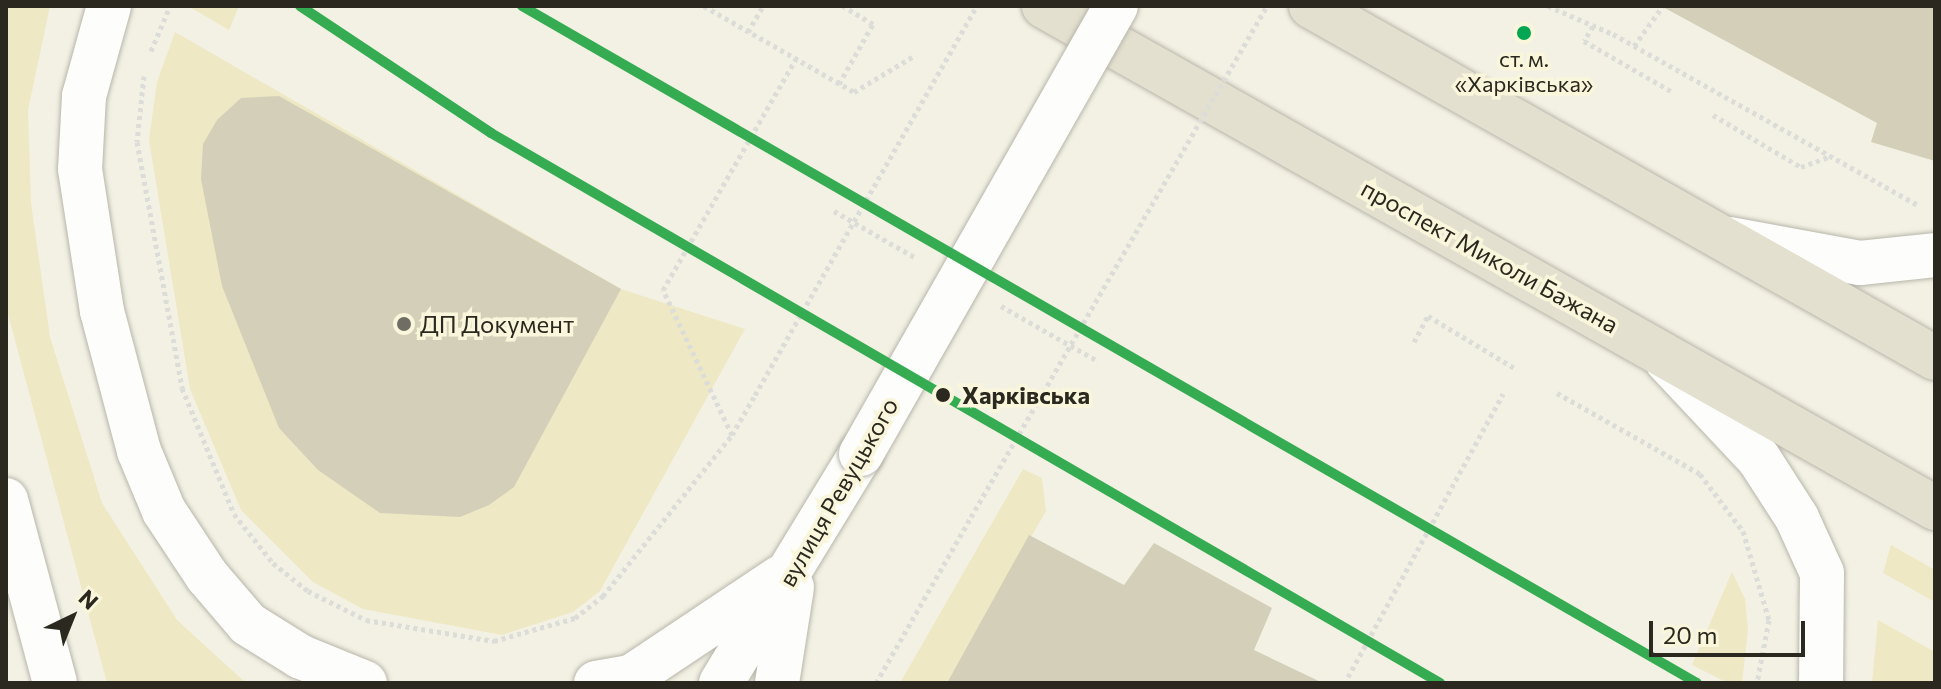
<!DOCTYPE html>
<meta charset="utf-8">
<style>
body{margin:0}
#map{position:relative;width:1941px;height:689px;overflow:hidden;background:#f3f1e3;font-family:Commissioner,sans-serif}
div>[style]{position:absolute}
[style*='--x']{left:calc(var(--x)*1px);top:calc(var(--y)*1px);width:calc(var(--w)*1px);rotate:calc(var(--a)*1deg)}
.green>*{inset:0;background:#eee8c5}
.building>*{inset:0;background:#d4cfb8}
.path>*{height:5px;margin-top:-2.5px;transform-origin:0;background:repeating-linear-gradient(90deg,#dcdcd8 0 4px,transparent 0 8px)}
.roads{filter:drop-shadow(0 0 2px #b8b6ab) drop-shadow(0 0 2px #b8b6ab)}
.tertiary>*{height:44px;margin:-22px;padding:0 22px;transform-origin:22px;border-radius:22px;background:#fdfdfb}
.trunk>*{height:44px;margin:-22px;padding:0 22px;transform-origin:22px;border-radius:22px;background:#e3e0cf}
.path-bridge>*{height:5px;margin-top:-2.5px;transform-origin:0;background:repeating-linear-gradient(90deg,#dcdcd8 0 4px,transparent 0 8px)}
.bridges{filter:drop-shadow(0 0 2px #b8b6ab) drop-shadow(0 0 2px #b8b6ab)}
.tertiary-bridge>*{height:44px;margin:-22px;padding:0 22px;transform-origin:22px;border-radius:22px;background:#fdfdfb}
.metro-1>*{height:10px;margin:-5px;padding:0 5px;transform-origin:5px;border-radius:5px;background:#35ab52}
.dots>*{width:22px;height:22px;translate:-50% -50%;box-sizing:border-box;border:4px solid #faf6dc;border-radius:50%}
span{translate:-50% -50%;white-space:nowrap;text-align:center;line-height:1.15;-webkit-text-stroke:7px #faf6dc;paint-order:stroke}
.bus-label{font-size:22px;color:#2a281f}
.street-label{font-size:24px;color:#2a281f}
.poi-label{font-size:24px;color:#2a281f}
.left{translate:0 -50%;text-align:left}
.stop-label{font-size:24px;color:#2a281f;font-weight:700}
.frame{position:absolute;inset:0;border:8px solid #2a281f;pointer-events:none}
.north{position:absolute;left:32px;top:577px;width:80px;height:80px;-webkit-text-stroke:6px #faf6dc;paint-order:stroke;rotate:43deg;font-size:22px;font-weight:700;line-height:32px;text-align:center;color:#2a281f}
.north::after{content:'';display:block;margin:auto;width:28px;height:36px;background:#2a281f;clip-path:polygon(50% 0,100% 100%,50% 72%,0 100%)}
.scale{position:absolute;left:1649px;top:621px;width:156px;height:36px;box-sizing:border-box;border:4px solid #2a281f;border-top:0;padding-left:10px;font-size:24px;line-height:28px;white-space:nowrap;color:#2a281f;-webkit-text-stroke:6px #faf6dc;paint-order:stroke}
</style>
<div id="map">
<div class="green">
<i style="clip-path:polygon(6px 6px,50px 6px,28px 110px,31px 203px,50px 337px,102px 503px,177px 620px,246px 683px,107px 683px,6px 307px)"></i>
<i style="clip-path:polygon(188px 6px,239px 6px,229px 30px)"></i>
<i style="clip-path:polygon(175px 32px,621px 289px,745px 329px,600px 591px,573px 612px,502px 635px,363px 609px,313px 582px,241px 510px,190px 389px,149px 140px,157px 82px)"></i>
<i style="clip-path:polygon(1023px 469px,1042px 478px,1046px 511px,947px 683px,900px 683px)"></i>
<i style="clip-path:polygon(1891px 545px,1935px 570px,1935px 602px,1883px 573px)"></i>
<i style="clip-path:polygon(1732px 572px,1745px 599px,1748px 630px,1742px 683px,1728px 683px,1692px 665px)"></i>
<i style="clip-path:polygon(1878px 620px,1935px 652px,1935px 683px,1872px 683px)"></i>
</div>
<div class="building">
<i style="clip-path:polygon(1661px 6px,1935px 6px,1935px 161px,1871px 142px,1877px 123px)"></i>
<i style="clip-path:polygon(279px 96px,621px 289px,514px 487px,489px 505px,460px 517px,380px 513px,318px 470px,279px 428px,222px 286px,201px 179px,203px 144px,217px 120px,241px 98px)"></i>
<i style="clip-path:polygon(1029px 535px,1124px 585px,1154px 543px,1272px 608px,1254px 650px,1323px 683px,947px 683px)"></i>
</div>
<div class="path">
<i style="--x:704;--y:6;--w:173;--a:29.8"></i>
<i style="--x:854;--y:92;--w:68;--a:-31.1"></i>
<i style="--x:1548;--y:6;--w:71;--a:23.3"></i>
<i style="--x:1613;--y:34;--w:352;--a:29.3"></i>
<i style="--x:1593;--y:26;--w:17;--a:121"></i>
<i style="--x:1584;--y:41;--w:100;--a:29.9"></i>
<i style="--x:748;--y:32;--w:30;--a:-60"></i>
<i style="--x:1634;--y:46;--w:49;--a:-54.1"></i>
<i style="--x:151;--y:51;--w:49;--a:-67.1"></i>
<i style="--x:144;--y:76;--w:66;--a:96.1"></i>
<i style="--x:137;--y:142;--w:250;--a:79.6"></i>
<i style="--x:182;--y:388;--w:136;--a:67.6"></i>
<i style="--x:234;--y:514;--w:63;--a:51.5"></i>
<i style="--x:273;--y:563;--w:45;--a:38.7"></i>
<i style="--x:308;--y:591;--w:65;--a:26.6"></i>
<i style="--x:366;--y:620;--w:130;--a:9.3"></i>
<i style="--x:494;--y:641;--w:84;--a:-15.9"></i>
<i style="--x:575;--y:618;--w:36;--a:-38"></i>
<i style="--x:603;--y:596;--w:206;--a:-51.3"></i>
<i style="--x:732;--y:435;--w:46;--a:-60.1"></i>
<i style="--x:839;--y:84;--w:69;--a:-60.5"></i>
<i style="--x:873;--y:24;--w:35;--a:-149"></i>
<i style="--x:1713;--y:115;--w:102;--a:30.6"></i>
<i style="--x:1801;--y:167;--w:30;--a:-20"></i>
<i style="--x:834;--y:211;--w:95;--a:29.8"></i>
<i style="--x:1001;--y:306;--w:112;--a:29.6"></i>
<i style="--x:1414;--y:342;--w:30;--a:-62"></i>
<i style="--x:1428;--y:316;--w:103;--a:31.1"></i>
<i style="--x:1557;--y:393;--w:164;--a:29.5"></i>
<i style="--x:1700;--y:474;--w:71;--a:53"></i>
<i style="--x:1743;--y:531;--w:93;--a:73.7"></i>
<i style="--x:1769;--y:620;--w:64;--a:100.8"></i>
<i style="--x:732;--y:435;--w:161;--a:-115.4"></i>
<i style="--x:663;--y:290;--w:267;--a:-60.1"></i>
<i style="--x:1348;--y:677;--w:323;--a:-61.3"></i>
<i style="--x:876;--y:683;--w:191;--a:-60.2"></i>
</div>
<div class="roads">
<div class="tertiary">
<i style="--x:109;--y:6;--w:93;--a:105.5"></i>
<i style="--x:84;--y:96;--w:73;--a:93.1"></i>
<i style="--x:80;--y:169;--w:144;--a:81.2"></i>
<i style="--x:102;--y:311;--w:145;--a:75.2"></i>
<i style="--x:139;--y:451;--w:65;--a:67.4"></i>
<i style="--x:164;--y:511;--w:78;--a:56.5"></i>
<i style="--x:207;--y:576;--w:63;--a:49.5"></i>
<i style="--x:248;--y:624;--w:62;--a:31.9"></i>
<i style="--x:301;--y:657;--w:69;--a:22.1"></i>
<i style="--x:1729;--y:239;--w:133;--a:10.4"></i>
<i style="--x:1860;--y:263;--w:75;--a:-6.1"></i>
<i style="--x:1667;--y:361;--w:134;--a:46.8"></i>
<i style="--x:1759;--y:459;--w:70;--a:57.2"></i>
<i style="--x:1797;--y:518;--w:60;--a:65.6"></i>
<i style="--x:1822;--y:573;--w:110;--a:90.5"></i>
<i style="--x:6;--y:500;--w:189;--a:75"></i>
<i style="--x:596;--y:683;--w:36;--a:-10"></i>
<i style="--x:631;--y:677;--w:180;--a:-33.7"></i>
<i style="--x:721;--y:683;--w:268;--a:-58.6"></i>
<i style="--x:777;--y:683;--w:97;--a:-81.1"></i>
</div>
<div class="trunk">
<i style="--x:1044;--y:6;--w:1023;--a:29.4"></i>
<i style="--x:1311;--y:6;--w:716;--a:29.43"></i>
</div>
</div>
<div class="path-bridge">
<i style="--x:755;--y:395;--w:448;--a:-60.3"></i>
<i style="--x:971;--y:517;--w:591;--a:-59.92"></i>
</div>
<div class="bridges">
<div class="tertiary-bridge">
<i style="--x:861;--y:454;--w:515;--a:-60.35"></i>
</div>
</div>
<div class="metro-1">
<i style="--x:300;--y:6;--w:229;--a:33.6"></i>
<i style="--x:491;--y:133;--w:1097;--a:30.09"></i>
<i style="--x:522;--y:6;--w:1356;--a:29.95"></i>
</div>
<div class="dots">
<i style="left:1524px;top:33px;background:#00a651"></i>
<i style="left:404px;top:324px;background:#706e64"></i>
<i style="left:943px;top:395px;background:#2a281f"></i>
</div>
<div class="bus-label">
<span style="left:1524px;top:71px">ст. м.<br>«Харківська»</span>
</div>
<div class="street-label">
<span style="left:1490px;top:256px;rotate:29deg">проспект Миколи Бажана</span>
<span style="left:838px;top:492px;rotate:-60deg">вулиця Ревуцького</span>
</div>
<div class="poi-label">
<span class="left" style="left:420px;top:324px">ДП Документ</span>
</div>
<div class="stop-label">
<span class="left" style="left:962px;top:395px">Харківська</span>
</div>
<div class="frame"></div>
<div class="north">N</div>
<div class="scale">20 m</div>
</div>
